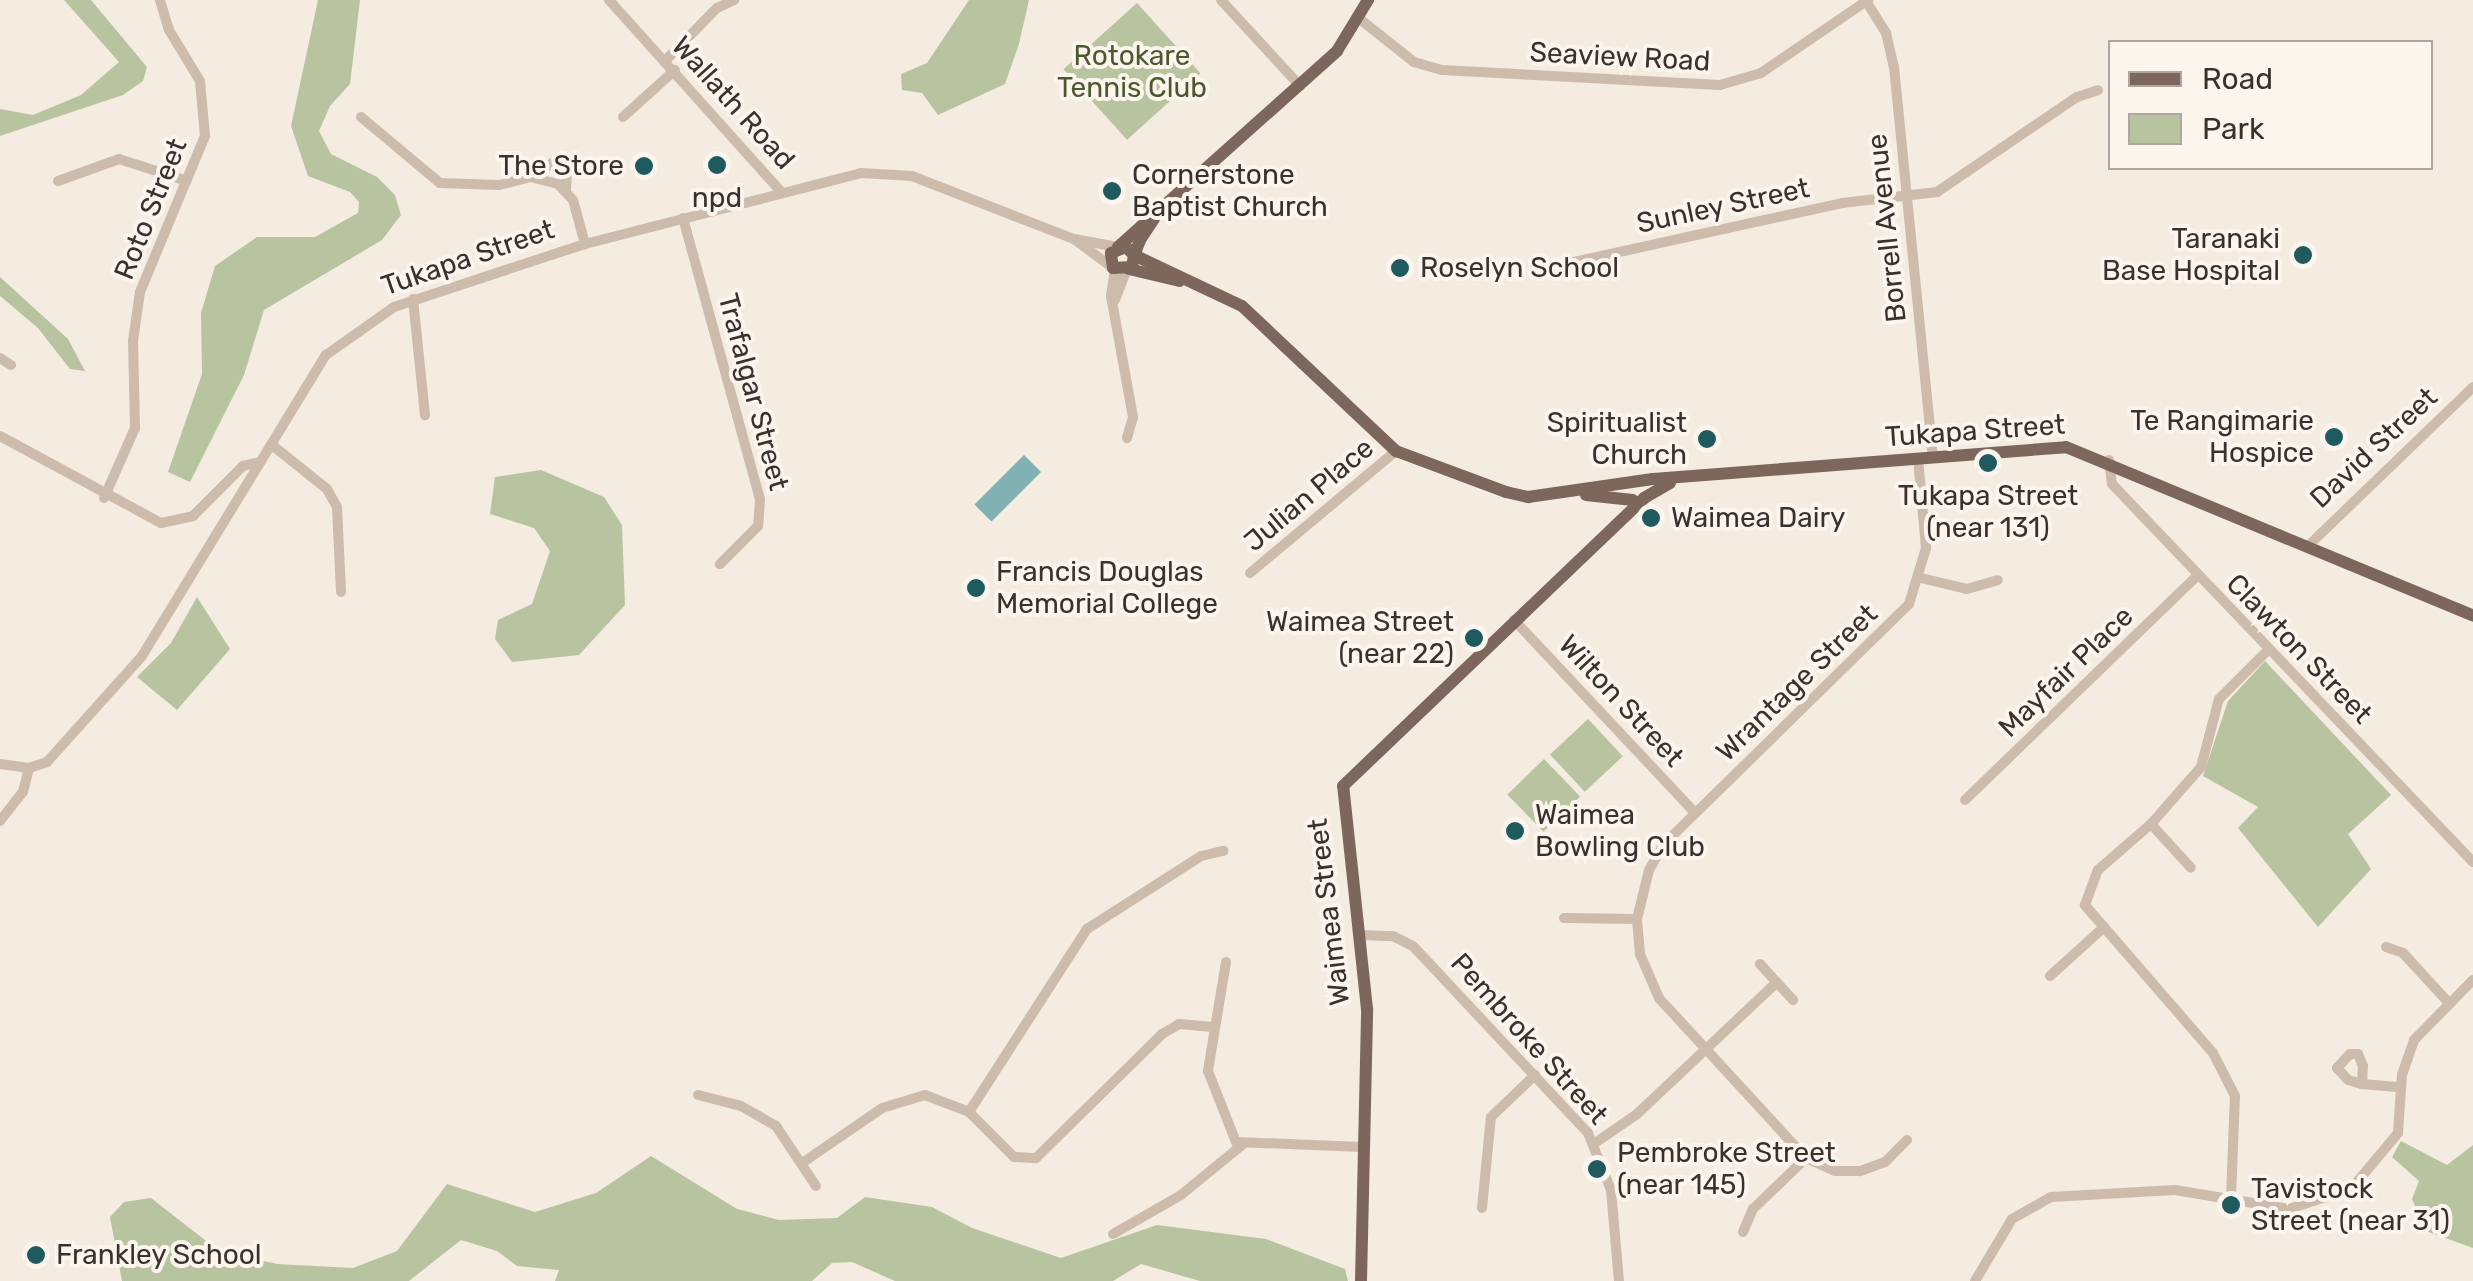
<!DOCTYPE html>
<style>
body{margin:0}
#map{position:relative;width:2473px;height:1281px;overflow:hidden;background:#f4ebe1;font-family:Rubik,sans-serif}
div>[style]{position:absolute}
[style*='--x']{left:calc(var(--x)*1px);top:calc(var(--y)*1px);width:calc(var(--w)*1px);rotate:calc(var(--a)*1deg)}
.green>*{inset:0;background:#b8c4a0;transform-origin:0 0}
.water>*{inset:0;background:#7fb0b2;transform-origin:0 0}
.minor>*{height:10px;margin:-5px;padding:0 5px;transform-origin:5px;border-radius:5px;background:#cdbbac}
.major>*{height:12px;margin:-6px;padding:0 6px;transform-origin:6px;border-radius:6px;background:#7d675c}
.dots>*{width:28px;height:28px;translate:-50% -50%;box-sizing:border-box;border:5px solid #fbf5ee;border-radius:50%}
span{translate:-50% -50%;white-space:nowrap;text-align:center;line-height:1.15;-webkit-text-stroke:8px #fbf5ee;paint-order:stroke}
.park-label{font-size:28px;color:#4a5a2e}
.street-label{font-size:28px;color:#3b302b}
.poi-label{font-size:28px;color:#3b302b}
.right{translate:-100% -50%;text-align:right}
.left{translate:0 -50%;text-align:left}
.legend{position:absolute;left:2108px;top:40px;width:325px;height:130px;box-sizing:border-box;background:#fbf5ee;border:2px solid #aea6a0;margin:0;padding:12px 18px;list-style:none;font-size:30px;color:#3b302b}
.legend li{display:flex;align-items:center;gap:20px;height:50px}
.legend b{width:50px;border:2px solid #aea6a0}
</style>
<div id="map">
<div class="green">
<i style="clip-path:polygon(64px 0,91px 0,147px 67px,143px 81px,123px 95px,0 136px,0 109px,33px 115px,81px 95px,119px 62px)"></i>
<i style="clip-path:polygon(318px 0,360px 0,350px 84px,330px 106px,319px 131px,331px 154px,377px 177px,395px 195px,401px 215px,382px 240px,264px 310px,244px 375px,190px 482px,168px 472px,202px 374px,201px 313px,215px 266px,257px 237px,315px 237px,358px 213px,359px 202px,350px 192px,308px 176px,291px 126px)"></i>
<i style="clip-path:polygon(969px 0,1029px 0,1019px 44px,1005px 84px,938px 115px,922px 93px,902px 90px,901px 74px,927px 63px)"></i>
<i style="left:1137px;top:3px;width:95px;height:99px;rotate:48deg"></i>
<i style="clip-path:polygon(0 277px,68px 339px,85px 371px,70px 369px,38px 328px,0 296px)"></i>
<i style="clip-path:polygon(541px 470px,604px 497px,622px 525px,625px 605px,579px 655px,512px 662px,495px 639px,498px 620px,532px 604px,550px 551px,534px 528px,490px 514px,495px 477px)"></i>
<i style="clip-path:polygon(197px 597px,230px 649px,177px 710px,137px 677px,171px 643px)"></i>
<i style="clip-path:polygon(2265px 661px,2391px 795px,2348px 834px,2371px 869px,2318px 927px,2238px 828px,2258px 807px,2203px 776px,2228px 701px)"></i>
<i style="left:1588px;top:719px;width:51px;height:52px;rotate:47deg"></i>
<i style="left:1544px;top:759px;width:52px;height:51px;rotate:46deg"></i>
<i style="clip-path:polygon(2401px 1141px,2447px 1165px,2473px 1145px,2473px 1248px,2426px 1231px,2412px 1199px,2419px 1181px,2392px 1157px)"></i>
<i style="clip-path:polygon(651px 1156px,737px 1209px,779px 1220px,837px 1218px,865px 1197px,932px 1207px,972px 1228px,1061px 1258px,1157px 1225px,1266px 1239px,1345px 1269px,1348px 1281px,1200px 1281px,1141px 1264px,1113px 1281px,895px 1281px,852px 1262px,832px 1263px,812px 1281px,555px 1281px,559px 1270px,517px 1266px,497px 1251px,461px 1240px,409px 1281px,122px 1281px,110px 1217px,124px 1202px,151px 1198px,219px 1251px,277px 1264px,353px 1268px,397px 1251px,447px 1184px,535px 1212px,596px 1193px)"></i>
</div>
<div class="water">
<i style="left:1024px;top:455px;width:24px;height:70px;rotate:45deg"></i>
</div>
<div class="minor">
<i style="--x:609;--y:0;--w:258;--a:48.1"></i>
<i style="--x:1221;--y:0;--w:117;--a:47.4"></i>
<i style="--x:1866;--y:1;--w:38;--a:58"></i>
<i style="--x:1886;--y:33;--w:35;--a:77"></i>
<i style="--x:1894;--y:67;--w:392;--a:84.3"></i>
<i style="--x:1361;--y:20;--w:68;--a:38.4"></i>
<i style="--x:1414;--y:62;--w:29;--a:16"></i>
<i style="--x:1442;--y:70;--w:278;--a:3.1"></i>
<i style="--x:1720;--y:85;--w:43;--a:-16.3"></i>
<i style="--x:1761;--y:73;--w:130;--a:-34.3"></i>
<i style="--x:666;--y:60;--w:73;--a:-45.6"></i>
<i style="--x:717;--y:8;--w:19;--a:-25"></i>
<i style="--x:361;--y:117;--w:103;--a:39.9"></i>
<i style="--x:440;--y:183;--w:59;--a:1.9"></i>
<i style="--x:499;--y:185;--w:32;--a:-14"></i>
<i style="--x:530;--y:177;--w:29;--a:14"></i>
<i style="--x:558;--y:184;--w:22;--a:47"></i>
<i style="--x:573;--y:200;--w:46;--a:74.7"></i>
<i style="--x:623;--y:117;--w:70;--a:-42.1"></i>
<i style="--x:530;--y:177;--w:34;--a:-32"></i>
<i style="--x:559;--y:159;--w:14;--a:54"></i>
<i style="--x:567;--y:170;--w:20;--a:93"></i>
<i style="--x:58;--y:181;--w:65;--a:-19.8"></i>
<i style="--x:119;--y:159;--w:71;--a:17.9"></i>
<i style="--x:683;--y:218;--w:291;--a:74.7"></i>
<i style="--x:760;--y:499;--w:27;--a:94"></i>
<i style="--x:758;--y:526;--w:54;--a:135"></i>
<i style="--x:1074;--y:239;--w:49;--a:36.6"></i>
<i style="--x:1551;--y:267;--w:298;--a:-12.4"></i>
<i style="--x:1842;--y:203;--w:96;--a:-6.6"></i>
<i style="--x:1937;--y:192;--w:169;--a:-34.2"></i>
<i style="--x:2077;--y:97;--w:22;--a:-18"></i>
<i style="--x:1115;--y:270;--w:26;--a:99"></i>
<i style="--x:1111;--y:296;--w:123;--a:79.7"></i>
<i style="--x:1133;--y:417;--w:22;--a:106"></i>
<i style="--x:413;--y:299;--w:117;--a:84.1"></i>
<i style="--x:1115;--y:300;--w:31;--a:-69"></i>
<i style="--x:0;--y:358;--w:13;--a:32"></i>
<i style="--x:0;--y:436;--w:183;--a:28.4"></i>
<i style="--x:161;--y:523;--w:33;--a:-12"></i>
<i style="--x:193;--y:516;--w:71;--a:-45"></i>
<i style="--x:243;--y:466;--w:18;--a:-13"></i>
<i style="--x:272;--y:445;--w:70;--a:38.7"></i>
<i style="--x:327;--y:489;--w:21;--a:61"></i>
<i style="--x:337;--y:507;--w:85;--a:87.3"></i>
<i style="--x:2109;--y:460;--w:24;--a:83"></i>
<i style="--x:2112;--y:484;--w:523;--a:46.32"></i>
<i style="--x:104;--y:498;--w:77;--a:-66.1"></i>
<i style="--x:135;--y:428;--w:87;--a:-91.3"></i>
<i style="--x:133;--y:341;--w:49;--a:-81.9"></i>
<i style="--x:140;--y:292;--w:169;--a:-67.4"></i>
<i style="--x:205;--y:136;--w:55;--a:-95.2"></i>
<i style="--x:200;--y:81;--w:60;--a:-121.3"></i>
<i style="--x:169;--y:30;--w:31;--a:-107"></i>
<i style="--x:2309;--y:545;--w:228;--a:-43.9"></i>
<i style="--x:1250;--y:573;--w:190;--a:-39.9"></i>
<i style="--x:1921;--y:578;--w:47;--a:13.4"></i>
<i style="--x:1967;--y:589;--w:32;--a:-16"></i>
<i style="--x:1514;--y:620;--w:263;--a:46.8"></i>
<i style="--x:0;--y:764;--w:29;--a:8"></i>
<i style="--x:29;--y:768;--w:19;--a:-18"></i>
<i style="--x:47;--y:762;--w:142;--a:-48.1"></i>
<i style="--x:142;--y:656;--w:353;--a:-58.6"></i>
<i style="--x:326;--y:355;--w:83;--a:-35.2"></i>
<i style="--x:394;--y:307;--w:201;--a:-18.3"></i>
<i style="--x:585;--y:244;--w:285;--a:-14.4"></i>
<i style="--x:861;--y:173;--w:51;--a:3.4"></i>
<i style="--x:912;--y:176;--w:174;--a:21.3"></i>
<i style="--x:1074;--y:239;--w:44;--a:10.5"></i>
<i style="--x:1965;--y:800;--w:324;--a:-44"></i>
<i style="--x:0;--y:821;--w:37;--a:-52"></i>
<i style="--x:23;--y:792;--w:25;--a:-76"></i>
<i style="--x:2151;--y:824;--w:59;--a:47.7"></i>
<i style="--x:1564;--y:918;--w:73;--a:0.8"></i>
<i style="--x:1360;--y:935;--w:33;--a:2"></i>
<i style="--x:1393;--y:936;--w:22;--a:27"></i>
<i style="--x:1413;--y:946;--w:256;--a:46.9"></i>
<i style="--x:1588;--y:1133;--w:61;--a:68"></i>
<i style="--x:1611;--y:1190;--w:91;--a:85"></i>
<i style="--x:2386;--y:947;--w:18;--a:19"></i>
<i style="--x:2403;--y:953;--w:68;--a:47.4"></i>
<i style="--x:1226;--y:962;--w:110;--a:99.4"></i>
<i style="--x:1208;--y:1071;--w:76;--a:68.5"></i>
<i style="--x:1236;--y:1142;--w:126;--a:2.3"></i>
<i style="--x:1760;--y:964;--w:49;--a:47.5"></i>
<i style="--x:2050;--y:976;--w:73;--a:-42.2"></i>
<i style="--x:2362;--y:1084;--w:18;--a:-87"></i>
<i style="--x:2363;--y:1066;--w:13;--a:-113"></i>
<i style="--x:2358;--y:1054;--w:8;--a:180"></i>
<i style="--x:2350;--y:1054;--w:19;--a:133"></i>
<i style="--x:2337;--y:1068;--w:16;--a:47"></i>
<i style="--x:2348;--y:1080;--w:15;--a:16"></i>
<i style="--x:2362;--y:1084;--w:38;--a:5"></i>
<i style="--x:698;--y:1095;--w:44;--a:14.3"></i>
<i style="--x:741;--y:1106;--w:40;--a:29.7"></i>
<i style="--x:776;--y:1126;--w:72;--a:56.3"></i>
<i style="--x:969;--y:1112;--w:218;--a:-57.2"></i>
<i style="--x:1087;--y:929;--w:135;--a:-32.6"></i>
<i style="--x:1201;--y:856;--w:23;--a:-13"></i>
<i style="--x:1907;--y:1140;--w:31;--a:135"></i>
<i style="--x:1885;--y:1162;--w:27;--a:160"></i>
<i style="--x:1860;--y:1171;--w:25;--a:180"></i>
<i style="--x:1835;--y:1171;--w:32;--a:-156"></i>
<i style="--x:1806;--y:1158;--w:217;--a:-132.6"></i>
<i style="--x:1659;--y:998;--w:48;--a:-113.4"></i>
<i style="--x:1640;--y:954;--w:35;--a:-95"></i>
<i style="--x:1637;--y:919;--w:50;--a:-76.2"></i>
<i style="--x:1649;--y:870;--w:30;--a:-60"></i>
<i style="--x:1664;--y:844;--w:343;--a:-44.4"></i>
<i style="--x:1909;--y:604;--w:59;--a:-73.1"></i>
<i style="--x:1926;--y:548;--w:89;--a:-95.1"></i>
<i style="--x:1595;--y:1143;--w:51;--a:-34.6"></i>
<i style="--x:1637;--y:1114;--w:191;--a:-43.3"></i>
<i style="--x:805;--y:1161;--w:93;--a:-34.5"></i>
<i style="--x:882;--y:1108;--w:45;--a:-16.8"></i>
<i style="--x:925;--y:1095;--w:47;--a:21.1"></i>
<i style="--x:969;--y:1112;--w:64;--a:45"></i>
<i style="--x:1014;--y:1157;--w:22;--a:3"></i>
<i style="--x:1036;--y:1158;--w:177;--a:-44.5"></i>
<i style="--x:1162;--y:1034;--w:20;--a:-30"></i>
<i style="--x:1179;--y:1024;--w:34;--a:5"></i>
<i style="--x:2231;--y:1198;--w:102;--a:-87.8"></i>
<i style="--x:2235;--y:1096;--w:48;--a:-117.1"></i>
<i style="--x:2213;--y:1053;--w:196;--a:-130.9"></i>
<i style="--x:2085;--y:905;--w:37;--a:-70"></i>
<i style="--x:2098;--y:870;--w:70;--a:-41"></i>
<i style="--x:2151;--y:824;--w:76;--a:-48.7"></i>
<i style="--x:2201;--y:767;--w:70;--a:-75.2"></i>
<i style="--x:2219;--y:699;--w:69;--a:-45"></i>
<i style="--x:1482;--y:1208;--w:91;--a:-84.4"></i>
<i style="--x:1491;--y:1117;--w:61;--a:-43.7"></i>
<i style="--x:1743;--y:1232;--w:25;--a:-67"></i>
<i style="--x:1753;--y:1209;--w:74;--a:-43.9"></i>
<i style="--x:1113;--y:1234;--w:78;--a:-29.8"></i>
<i style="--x:1181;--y:1195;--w:79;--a:-39.3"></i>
<i style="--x:1975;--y:1281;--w:72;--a:-59.2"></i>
<i style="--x:2012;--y:1219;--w:45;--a:-29.4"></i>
<i style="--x:2051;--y:1197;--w:124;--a:-3.2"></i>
<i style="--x:2175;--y:1190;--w:116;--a:9.5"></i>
<i style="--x:2289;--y:1209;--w:66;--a:-18.4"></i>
<i style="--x:2352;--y:1188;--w:72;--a:-50.1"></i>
<i style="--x:2398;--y:1133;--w:58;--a:-86.1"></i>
<i style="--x:2402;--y:1075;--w:37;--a:-71"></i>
<i style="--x:2414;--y:1040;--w:84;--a:-45.5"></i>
</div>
<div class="major">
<i style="--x:1154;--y:219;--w:23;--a:124"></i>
<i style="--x:1141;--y:238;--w:18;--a:112"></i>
<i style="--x:1134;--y:255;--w:12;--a:99"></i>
<i style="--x:1132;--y:267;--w:19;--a:177"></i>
<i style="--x:1113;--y:268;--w:15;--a:-98"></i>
<i style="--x:1111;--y:253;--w:16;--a:-22"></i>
<i style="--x:1126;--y:247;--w:11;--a:45"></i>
<i style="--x:1134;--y:255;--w:119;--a:25.3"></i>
<i style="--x:1242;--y:306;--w:212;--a:43.3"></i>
<i style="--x:1396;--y:451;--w:117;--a:20.4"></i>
<i style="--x:1506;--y:492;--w:23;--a:13"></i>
<i style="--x:1528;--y:497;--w:126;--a:-8.2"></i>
<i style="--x:1653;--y:479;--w:414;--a:-4.4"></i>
<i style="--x:2066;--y:447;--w:441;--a:22.5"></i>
<i style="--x:1118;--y:247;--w:294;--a:-41.8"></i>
<i style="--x:1337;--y:51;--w:60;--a:-58.7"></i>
<i style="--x:1129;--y:269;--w:52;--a:13.2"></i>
<i style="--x:1586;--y:495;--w:47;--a:6.1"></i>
<i style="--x:1361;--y:1281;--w:272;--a:-88.7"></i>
<i style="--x:1367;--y:1009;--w:224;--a:-96.1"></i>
<i style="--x:1343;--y:786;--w:417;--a:-43.7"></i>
<i style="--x:1644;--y:498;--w:30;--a:-30"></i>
</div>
<div class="dots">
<i style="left:717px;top:165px;background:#1f5a5e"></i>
<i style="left:644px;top:166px;background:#1f5a5e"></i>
<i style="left:1112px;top:191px;background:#1f5a5e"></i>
<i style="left:2303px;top:255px;background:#1f5a5e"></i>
<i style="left:1400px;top:268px;background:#1f5a5e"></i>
<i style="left:2334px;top:437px;background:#1f5a5e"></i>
<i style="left:1707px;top:439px;background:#1f5a5e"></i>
<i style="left:1988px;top:463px;background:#1f5a5e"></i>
<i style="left:1651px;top:518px;background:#1f5a5e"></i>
<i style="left:976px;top:588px;background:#1f5a5e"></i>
<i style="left:1474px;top:638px;background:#1f5a5e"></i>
<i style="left:1515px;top:831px;background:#1f5a5e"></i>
<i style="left:1597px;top:1169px;background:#1f5a5e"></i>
<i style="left:2231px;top:1205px;background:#1f5a5e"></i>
<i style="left:36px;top:1255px;background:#1f5a5e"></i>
</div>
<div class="park-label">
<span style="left:1132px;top:72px">Rotokare<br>Tennis Club</span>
</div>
<div class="street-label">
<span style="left:1620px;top:57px;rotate:3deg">Seaview Road</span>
<span style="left:733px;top:103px;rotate:48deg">Wallath Road</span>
<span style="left:1723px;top:206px;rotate:-12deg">Sunley Street</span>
<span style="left:151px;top:209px;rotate:-68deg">Roto Street</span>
<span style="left:1887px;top:228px;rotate:-96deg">Borrell Avenue</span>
<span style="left:468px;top:258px;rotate:-19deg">Tukapa Street</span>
<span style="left:753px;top:392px;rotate:75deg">Trafalgar Street</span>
<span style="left:1975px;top:431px;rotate:-4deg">Tukapa Street</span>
<span style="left:2374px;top:448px;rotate:-43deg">David Street</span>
<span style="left:1309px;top:495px;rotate:-40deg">Julian Place</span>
<span style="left:2299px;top:649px;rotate:46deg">Clawton Street</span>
<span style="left:2066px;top:672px;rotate:-44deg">Mayfair Place</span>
<span style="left:1797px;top:683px;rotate:-44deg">Wrantage Street</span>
<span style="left:1621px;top:701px;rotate:47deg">Wilton Street</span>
<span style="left:1329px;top:912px;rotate:-97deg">Waimea Street</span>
<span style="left:1529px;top:1039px;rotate:48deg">Pembroke Street</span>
</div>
<div class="poi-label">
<span class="right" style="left:624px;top:166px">The Store</span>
<span class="left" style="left:1132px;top:191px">Cornerstone<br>Baptist Church</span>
<span style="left:717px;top:198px">npd</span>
<span class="right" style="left:2280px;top:255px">Taranaki<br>Base Hospital</span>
<span class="left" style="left:1420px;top:268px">Roselyn School</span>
<span class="right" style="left:2314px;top:437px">Te Rangimarie<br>Hospice</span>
<span class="right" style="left:1687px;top:439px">Spiritualist<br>Church</span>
<span style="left:1988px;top:512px">Tukapa Street<br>(near 131)</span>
<span class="left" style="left:1671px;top:518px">Waimea Dairy</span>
<span class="left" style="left:996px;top:588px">Francis Douglas<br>Memorial College</span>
<span class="right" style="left:1454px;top:638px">Waimea Street<br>(near 22)</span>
<span class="left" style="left:1535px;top:831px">Waimea<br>Bowling Club</span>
<span class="left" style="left:1617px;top:1169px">Pembroke Street<br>(near 145)</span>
<span class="left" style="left:2251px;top:1205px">Tavistock<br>Street (near 31)</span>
<span class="left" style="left:56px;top:1255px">Frankley School</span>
</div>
<ul class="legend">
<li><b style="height:12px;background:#7d675c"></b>Road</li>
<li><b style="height:28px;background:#b8c4a0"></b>Park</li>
</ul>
</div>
